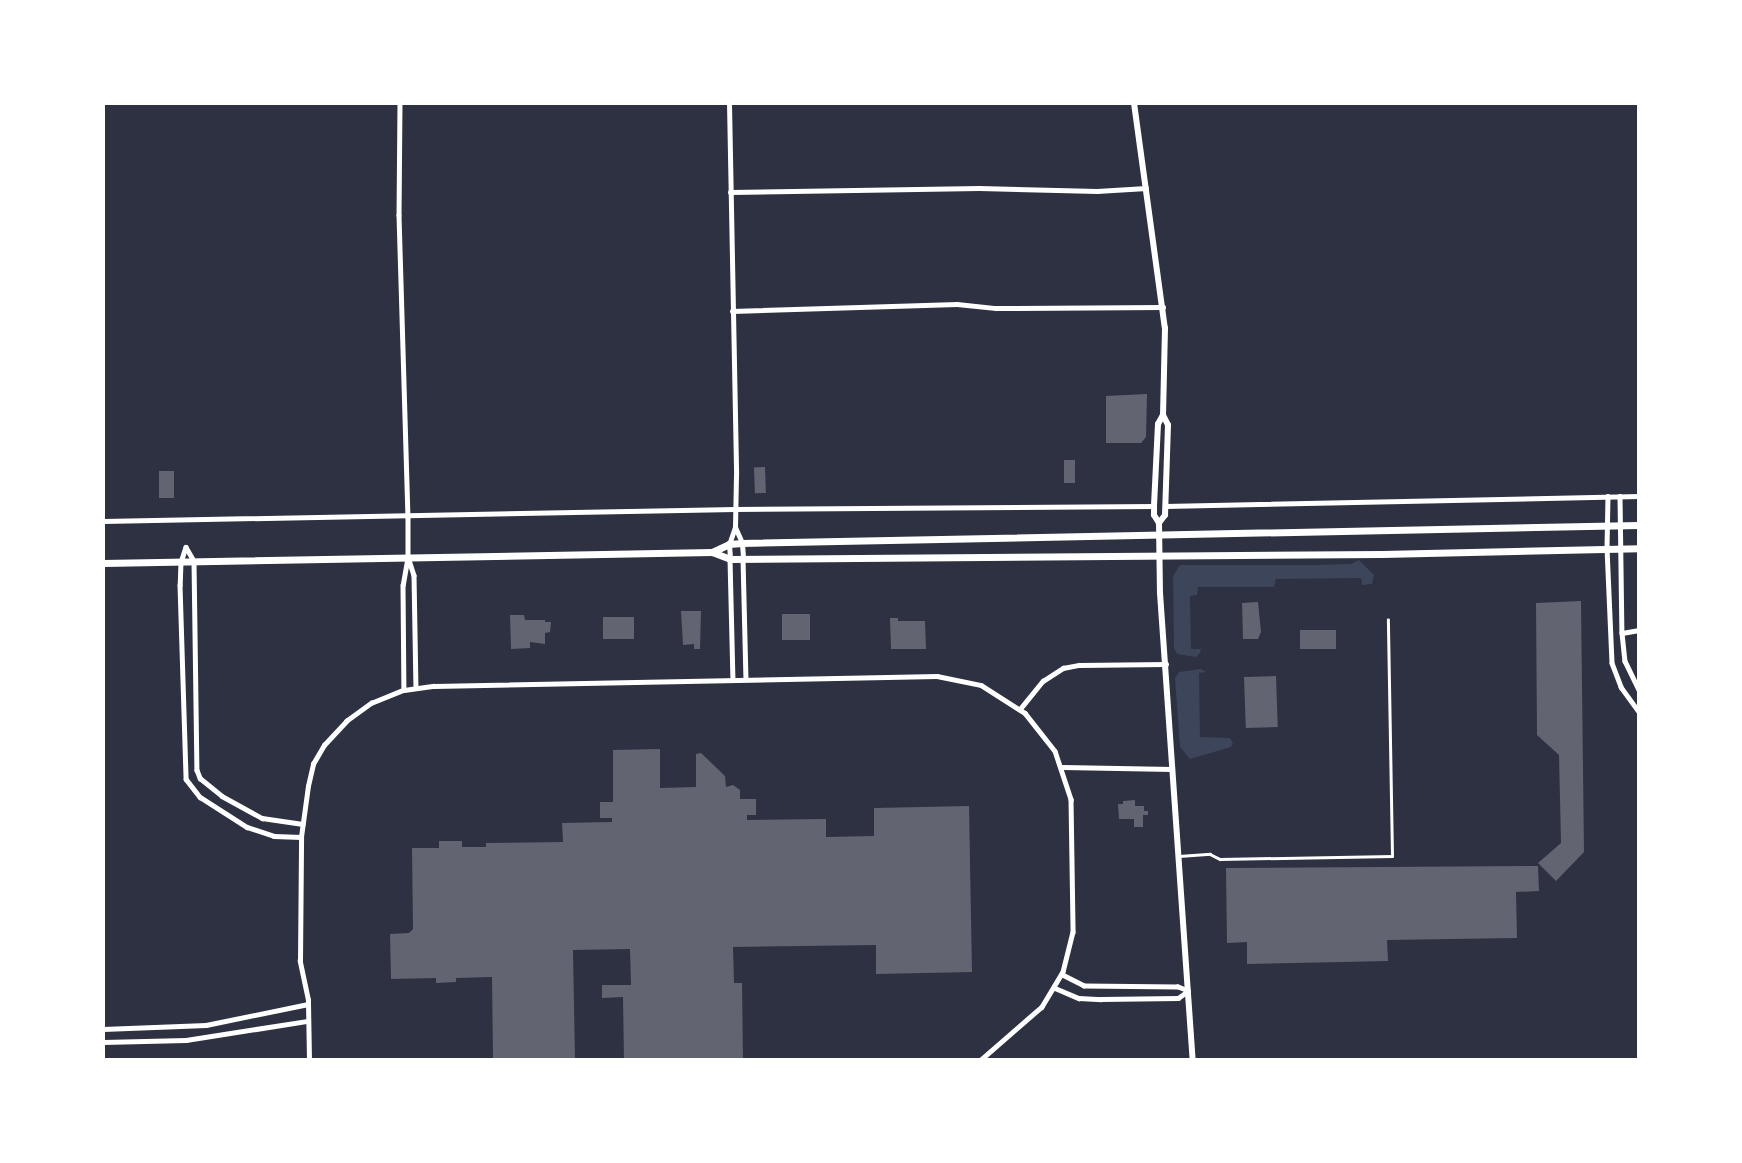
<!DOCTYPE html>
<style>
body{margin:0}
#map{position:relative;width:1742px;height:1163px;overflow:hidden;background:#2d3142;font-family:"DejaVu Sans",sans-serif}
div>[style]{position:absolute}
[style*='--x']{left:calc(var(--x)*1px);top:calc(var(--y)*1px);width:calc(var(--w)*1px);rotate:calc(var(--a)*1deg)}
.green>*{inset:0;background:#3c4559}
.building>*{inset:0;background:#626471;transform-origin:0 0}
.service>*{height:2.5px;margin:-1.25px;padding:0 1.25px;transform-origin:1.25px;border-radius:1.25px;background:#fff}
.minor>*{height:4.5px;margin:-2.25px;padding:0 2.25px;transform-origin:2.25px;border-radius:2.25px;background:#fff}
.tertiary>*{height:5px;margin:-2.5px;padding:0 2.5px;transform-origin:2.5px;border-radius:2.5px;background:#fff}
.secondary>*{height:6px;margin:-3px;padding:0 3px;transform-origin:3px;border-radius:3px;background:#fff}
.primary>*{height:7px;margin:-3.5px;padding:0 3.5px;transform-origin:3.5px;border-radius:3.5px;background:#fff}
span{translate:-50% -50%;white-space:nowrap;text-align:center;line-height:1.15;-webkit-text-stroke:7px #fff;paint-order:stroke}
.frame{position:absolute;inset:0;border:105px solid #fff;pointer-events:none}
</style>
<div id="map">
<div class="green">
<i style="clip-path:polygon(1359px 560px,1374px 575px,1372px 584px,1362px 585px,1361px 578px,1276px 579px,1274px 587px,1198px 587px,1197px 595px,1190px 596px,1191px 649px,1201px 649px,1200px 653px,1196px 657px,1177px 654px,1174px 648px,1173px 576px,1180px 565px,1315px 565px,1351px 564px)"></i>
<i style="clip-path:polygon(1201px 669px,1206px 672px,1199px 673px,1200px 737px,1230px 738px,1233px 743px,1231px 747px,1190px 759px,1180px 747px,1175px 678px,1179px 672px)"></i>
</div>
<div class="building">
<i style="clip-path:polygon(1147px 394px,1146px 437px,1141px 443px,1106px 443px,1106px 396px)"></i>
<i style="left:1064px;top:460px;width:11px;height:23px"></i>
<i style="left:765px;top:467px;width:26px;height:11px;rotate:88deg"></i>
<i style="left:174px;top:471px;width:27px;height:15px;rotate:90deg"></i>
<i style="clip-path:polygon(1581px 601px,1584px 852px,1556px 881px,1538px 863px,1561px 843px,1559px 755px,1537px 735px,1536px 603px)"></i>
<i style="clip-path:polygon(1258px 602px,1261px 632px,1258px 639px,1243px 639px,1242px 603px)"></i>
<i style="clip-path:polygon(681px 611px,701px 611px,700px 649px,694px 649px,694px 644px,683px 645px)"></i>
<i style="left:810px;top:614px;width:26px;height:28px;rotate:90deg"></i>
<i style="clip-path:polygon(510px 615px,524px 615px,525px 620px,545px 620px,545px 622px,551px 622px,550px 632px,545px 633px,545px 644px,530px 642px,530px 648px,511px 649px)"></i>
<i style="left:603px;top:617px;width:31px;height:22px"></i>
<i style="clip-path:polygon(890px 618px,898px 618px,898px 621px,925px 621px,926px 649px,891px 649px)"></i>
<i style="left:1300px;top:630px;width:36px;height:19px"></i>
<i style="left:1276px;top:676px;width:51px;height:32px;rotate:88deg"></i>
<i style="clip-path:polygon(660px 749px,660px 788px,696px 787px,696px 754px,701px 753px,725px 776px,726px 787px,733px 785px,740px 790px,740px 799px,756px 799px,756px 815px,747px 815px,747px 820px,826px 819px,826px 837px,874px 836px,874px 808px,969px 806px,972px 972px,876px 974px,876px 945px,733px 947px,734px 983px,742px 983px,743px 1060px,624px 1060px,623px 997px,602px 998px,602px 985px,631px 985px,630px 949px,573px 950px,575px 1060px,493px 1060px,492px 977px,456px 978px,456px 982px,436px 983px,436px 978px,391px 979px,390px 934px,409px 933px,413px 929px,412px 848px,439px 848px,439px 841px,462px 841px,462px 847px,486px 847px,486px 843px,563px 842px,562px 823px,612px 822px,612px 818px,600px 818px,600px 802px,613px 802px,613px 750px)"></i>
<i style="clip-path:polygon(1135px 800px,1135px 806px,1144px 806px,1144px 811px,1148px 811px,1148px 815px,1143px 815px,1143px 827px,1134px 827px,1134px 819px,1119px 819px,1118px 804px,1123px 804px,1123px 801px)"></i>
<i style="clip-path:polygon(1538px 866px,1539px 891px,1516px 892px,1517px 938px,1387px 940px,1388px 961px,1247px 964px,1247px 942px,1227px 943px,1226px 868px)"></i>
</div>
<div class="service">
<i style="--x:1179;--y:856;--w:31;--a:-4"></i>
<i style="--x:1210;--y:854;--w:11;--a:27"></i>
<i style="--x:1220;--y:859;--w:172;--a:-1"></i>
<i style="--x:1392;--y:856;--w:236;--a:-91"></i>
</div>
<div class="minor">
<i style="--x:400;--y:103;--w:112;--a:90.5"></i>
<i style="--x:399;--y:215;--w:302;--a:88.3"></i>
<i style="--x:408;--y:517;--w:41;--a:90"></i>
<i style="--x:408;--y:558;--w:27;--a:100"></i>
<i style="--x:403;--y:585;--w:105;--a:89.5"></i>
<i style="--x:730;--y:192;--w:249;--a:-0.9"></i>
<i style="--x:979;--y:188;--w:118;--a:1.5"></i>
<i style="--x:1097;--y:191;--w:49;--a:-3.5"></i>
<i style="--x:732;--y:311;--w:225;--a:-1.8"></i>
<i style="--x:957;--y:304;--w:39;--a:6"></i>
<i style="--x:996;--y:308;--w:167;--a:-0.3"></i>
<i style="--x:1608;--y:496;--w:52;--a:91.1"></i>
<i style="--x:1607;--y:548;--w:115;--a:87.5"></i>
<i style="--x:1612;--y:663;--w:26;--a:69"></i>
<i style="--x:1621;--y:687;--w:31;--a:54"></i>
<i style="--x:1620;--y:496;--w:137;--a:89.2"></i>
<i style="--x:1622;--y:633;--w:28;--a:84"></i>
<i style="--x:1625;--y:661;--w:32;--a:64"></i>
<i style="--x:1165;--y:506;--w:474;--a:-1.2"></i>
<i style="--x:103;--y:521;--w:632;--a:-1.09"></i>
<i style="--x:735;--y:509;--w:419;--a:-0.4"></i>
<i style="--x:186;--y:547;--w:16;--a:108"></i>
<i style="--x:181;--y:562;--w:23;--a:92"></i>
<i style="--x:180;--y:585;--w:194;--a:88.2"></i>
<i style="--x:186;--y:779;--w:23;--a:52"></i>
<i style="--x:200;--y:797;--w:56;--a:32.6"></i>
<i style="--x:247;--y:827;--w:28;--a:18"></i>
<i style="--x:274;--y:836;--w:27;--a:2"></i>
<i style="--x:186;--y:547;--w:16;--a:60"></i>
<i style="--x:194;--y:561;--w:209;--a:89.2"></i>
<i style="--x:197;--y:770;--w:9;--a:69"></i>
<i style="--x:200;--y:778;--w:28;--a:39"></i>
<i style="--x:222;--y:796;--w:46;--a:28.8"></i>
<i style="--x:262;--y:818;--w:41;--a:8.3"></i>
<i style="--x:743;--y:558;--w:121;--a:88.6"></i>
<i style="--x:730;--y:559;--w:121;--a:88.6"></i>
<i style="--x:409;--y:560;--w:16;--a:72"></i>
<i style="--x:414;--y:575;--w:112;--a:89"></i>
<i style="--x:1622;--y:633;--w:17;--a:-10"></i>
<i style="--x:1020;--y:709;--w:36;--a:-51"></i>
<i style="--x:1043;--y:681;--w:24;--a:-33"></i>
<i style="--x:1063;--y:668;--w:16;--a:-11"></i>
<i style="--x:1079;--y:665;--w:87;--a:-0.7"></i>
<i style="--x:1063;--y:767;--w:109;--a:1.1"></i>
<i style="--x:1055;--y:988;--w:26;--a:23"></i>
<i style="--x:1079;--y:998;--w:22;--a:3"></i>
<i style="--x:1101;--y:999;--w:77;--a:-0.7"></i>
<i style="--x:1178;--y:998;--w:12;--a:-35"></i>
<i style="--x:1188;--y:991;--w:11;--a:-158"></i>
<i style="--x:1178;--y:987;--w:94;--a:-179.4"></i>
<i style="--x:1084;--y:986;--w:25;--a:-153"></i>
<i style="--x:103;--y:1029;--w:103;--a:-2.2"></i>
<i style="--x:206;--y:1025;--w:104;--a:-11.6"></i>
<i style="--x:103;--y:1042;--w:83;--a:-1.4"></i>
<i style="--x:186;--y:1040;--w:123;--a:-8.9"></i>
<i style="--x:309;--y:1060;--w:60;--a:-91"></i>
<i style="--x:308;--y:1000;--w:40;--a:-102"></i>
<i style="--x:300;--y:961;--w:124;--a:-89.5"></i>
<i style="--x:301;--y:837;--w:51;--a:-82.2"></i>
<i style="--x:308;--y:786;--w:23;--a:-77"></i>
<i style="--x:313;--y:764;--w:22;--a:-60"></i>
<i style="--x:324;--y:745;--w:33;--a:-47"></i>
<i style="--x:346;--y:721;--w:31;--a:-36"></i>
<i style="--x:371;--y:703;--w:35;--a:-22"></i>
<i style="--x:404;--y:690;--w:30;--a:-8"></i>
<i style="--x:434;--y:686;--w:503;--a:-1.14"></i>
<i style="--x:937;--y:676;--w:45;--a:11.6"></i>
<i style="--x:981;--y:685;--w:52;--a:32.5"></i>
<i style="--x:1025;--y:713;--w:48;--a:51.7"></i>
<i style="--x:1055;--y:751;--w:51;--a:71.6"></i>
<i style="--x:1071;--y:799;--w:133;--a:89.1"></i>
<i style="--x:1073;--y:932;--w:41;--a:104"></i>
<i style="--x:1063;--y:972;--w:41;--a:121"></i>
<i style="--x:1042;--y:1007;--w:81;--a:139"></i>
</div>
<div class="tertiary">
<i style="--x:729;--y:103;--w:372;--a:88.9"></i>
<i style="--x:736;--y:475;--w:52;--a:91.1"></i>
<i style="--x:735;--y:527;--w:18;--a:109"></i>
<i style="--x:729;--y:544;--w:15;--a:86"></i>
<i style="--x:735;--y:527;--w:17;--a:66"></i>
<i style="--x:742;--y:543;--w:15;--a:86"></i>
</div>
<div class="secondary">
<i style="--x:1134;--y:103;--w:227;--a:82.2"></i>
<i style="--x:1165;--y:328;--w:87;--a:91.3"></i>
<i style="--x:1163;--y:415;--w:10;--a:119"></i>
<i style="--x:1158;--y:424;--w:82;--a:92.8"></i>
<i style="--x:1154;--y:506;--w:9;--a:90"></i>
<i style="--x:1154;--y:515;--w:9;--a:58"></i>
<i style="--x:1163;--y:415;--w:11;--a:63"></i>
<i style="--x:1168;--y:425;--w:90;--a:91.9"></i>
<i style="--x:1165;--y:515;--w:10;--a:127"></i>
<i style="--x:1159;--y:523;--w:70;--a:89.2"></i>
<i style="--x:1160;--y:593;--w:468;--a:86"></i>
</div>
<div class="primary">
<i style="--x:712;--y:552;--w:19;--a:-25"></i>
<i style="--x:729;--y:544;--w:13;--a:-4"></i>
<i style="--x:742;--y:543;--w:897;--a:-1.15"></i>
<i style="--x:103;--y:563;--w:609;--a:-1.03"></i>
<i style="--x:712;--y:552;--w:19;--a:21"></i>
<i style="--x:730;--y:559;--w:652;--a:-0.44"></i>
<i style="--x:1382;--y:554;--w:257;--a:-1.3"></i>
</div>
<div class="frame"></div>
</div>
